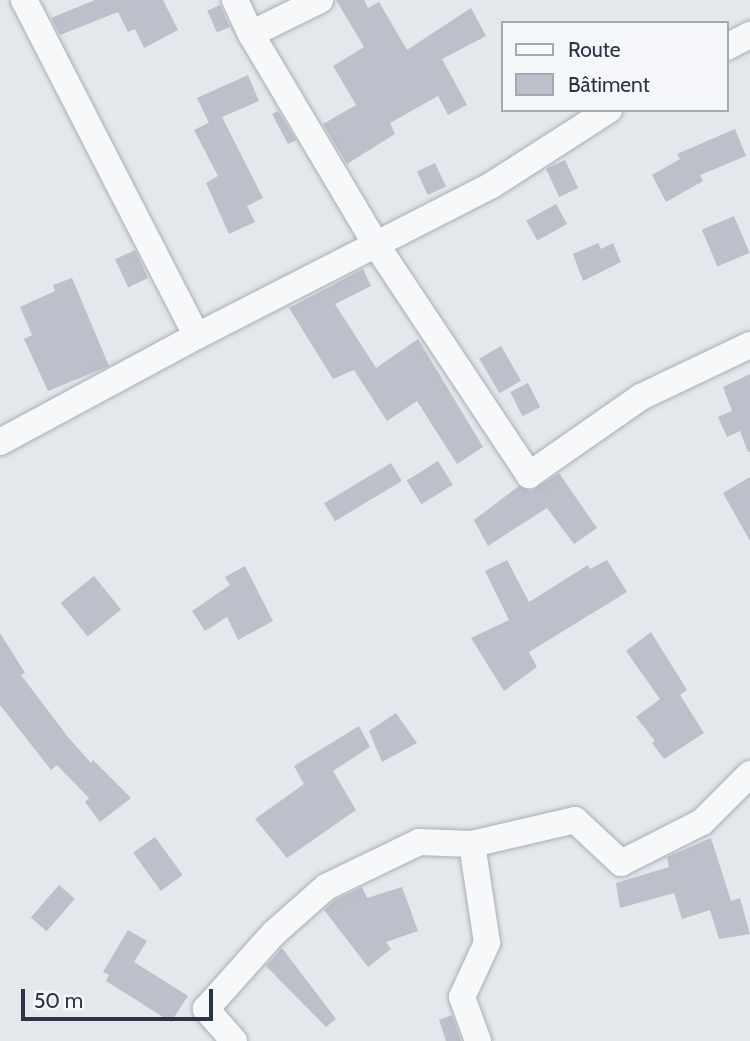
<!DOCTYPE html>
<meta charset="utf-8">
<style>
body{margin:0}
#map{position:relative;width:750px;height:1041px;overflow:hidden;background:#e4e7ec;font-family:Cabin,sans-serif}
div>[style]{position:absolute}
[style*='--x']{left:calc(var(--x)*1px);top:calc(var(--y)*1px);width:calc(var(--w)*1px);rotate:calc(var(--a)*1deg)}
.building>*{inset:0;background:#bbc0ca;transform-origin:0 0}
.roads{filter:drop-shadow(0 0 2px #a9aeb7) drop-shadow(0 0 2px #a9aeb7)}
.minor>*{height:26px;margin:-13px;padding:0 13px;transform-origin:13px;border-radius:13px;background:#f7f8fa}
span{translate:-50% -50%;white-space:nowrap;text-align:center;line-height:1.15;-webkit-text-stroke:5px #f4f6f9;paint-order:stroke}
.legend{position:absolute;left:501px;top:21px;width:228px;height:91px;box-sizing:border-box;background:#f4f6f9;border:2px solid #a4a8b1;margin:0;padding:9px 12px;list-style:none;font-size:21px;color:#2b3445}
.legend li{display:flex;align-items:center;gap:14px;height:35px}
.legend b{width:35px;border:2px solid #a4a8b1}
.scale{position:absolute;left:21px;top:989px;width:192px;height:32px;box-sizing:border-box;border:4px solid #2b3445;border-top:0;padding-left:9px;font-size:21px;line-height:24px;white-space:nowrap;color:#2b3445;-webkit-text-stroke:5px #f4f6f9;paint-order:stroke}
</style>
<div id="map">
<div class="building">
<i style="clip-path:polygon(95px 0,163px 0,178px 30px,144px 48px,135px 29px,128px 32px,118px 12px,60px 35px,51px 18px)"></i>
<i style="clip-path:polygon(336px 0,364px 0,368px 8px,379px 2px,407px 50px,471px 8px,486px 36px,442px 59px,467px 105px,448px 115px,438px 96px,390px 123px,395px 134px,347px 164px,323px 124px,356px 105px,333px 66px,364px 47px)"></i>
<i style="left:220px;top:5px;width:24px;height:14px;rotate:66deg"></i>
<i style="clip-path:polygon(248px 75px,259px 101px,222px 117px,263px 198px,247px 206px,255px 222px,229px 234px,206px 183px,218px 176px,194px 130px,212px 121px,209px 123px,197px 98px)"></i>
<i style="clip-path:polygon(278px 111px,296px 140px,288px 144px,272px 114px)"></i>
<i style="clip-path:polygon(735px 129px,746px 156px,700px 175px,703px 181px,666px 202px,652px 175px,680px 159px,677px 154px)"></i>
<i style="left:565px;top:160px;width:31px;height:21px;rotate:65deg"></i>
<i style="left:435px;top:163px;width:26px;height:20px;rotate:65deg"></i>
<i style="left:556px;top:204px;width:23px;height:34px;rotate:61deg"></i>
<i style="left:734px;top:216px;width:40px;height:35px;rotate:67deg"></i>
<i style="clip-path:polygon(598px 243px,601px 249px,613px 243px,621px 262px,583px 281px,573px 254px)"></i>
<i style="left:135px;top:250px;width:31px;height:22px;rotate:65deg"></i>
<i style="clip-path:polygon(363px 269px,371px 286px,335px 304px,376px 368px,418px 339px,483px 447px,457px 464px,417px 401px,387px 421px,354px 370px,333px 379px,289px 308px)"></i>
<i style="clip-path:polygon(72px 278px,109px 366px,48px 391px,24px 339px,32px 335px,20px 307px,55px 291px,53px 285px)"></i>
<i style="left:501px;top:346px;width:40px;height:25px;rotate:60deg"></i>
<i style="clip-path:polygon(750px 374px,750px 452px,748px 452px,740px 431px,727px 437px,718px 417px,732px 411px,723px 387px)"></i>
<i style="left:528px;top:383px;width:27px;height:20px;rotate:63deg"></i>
<i style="left:438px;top:461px;width:28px;height:37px;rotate:58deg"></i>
<i style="left:391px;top:463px;width:21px;height:78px;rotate:59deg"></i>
<i style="clip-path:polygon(559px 473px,597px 528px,574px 544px,547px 508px,488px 546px,474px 520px,519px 486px,531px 491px)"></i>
<i style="clip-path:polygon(750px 477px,750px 541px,723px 493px)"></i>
<i style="clip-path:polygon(507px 560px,529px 602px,588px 565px,590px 569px,607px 560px,627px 592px,529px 652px,537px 667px,504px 691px,471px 638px,509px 620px,485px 571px)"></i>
<i style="clip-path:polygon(245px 566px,273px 621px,238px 640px,227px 617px,205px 631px,192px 611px,230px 585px,225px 577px)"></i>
<i style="left:94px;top:576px;width:43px;height:43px;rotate:51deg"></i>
<i style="clip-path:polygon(651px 632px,687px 690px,680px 695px,704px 733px,664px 759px,652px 743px,655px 741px,636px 717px,660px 699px,626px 651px)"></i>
<i style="clip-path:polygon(0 633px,25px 673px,21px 675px,68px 737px,91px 763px,93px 760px,131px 798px,100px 822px,85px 802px,89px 798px,57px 765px,51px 770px,0 705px)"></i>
<i style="clip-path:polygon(396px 713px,417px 743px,382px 762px,369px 731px)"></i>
<i style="clip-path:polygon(359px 726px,370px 747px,333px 771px,356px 810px,287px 858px,255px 819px,304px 784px,294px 766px)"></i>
<i style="left:155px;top:837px;width:47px;height:27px;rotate:54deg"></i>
<i style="clip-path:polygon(711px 838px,731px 901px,740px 898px,750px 934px,719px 939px,710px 910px,682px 919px,674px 893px,620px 908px,616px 883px,669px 867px,667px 857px)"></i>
<i style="left:59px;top:885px;width:21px;height:43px;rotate:41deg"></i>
<i style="clip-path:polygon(362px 887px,367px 898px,402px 887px,418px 931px,386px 942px,391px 949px,368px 967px,324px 910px,335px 900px)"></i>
<i style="clip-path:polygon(128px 930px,147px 941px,134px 962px,188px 996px,171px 1022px,106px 981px,109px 975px,103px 972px)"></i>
<i style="clip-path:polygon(282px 948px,336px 1019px,326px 1027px,266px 966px)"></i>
<i style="clip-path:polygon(452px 1015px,461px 1041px,446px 1041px,439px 1020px)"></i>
</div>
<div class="roads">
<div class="minor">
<i style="--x:24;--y:0;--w:378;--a:62.8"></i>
<i style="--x:235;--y:0;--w:38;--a:65"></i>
<i style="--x:251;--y:34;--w:247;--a:59.3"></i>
<i style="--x:377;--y:246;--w:275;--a:56.4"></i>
<i style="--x:529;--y:475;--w:136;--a:-34.9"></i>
<i style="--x:641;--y:397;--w:121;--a:-25.5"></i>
<i style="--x:251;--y:34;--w:77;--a:-26.2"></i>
<i style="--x:727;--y:47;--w:26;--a:-28"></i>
<i style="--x:0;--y:442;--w:224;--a:-28.3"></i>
<i style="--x:197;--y:336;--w:331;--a:-27.1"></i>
<i style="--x:492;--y:185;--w:139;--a:-32.7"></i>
<i style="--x:234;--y:1041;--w:43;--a:-131.2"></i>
<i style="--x:206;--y:1009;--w:102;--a:-48.2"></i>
<i style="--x:274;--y:933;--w:69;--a:-41.5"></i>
<i style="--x:326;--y:887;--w:103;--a:-25.8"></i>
<i style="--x:419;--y:842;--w:53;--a:2.2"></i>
<i style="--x:478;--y:1041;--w:47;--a:-110"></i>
<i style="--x:462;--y:997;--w:60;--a:-65.2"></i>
<i style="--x:487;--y:943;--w:100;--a:-98.6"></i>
<i style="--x:472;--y:844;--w:106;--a:-13.1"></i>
<i style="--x:575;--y:820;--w:63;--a:43.1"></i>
<i style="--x:621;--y:863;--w:91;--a:-26.8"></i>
<i style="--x:702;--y:822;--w:68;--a:-45"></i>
</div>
</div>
<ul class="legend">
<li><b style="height:9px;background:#f7f8fa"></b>Route</li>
<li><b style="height:19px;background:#bbc0ca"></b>Bâtiment</li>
</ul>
<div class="scale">50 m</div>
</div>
